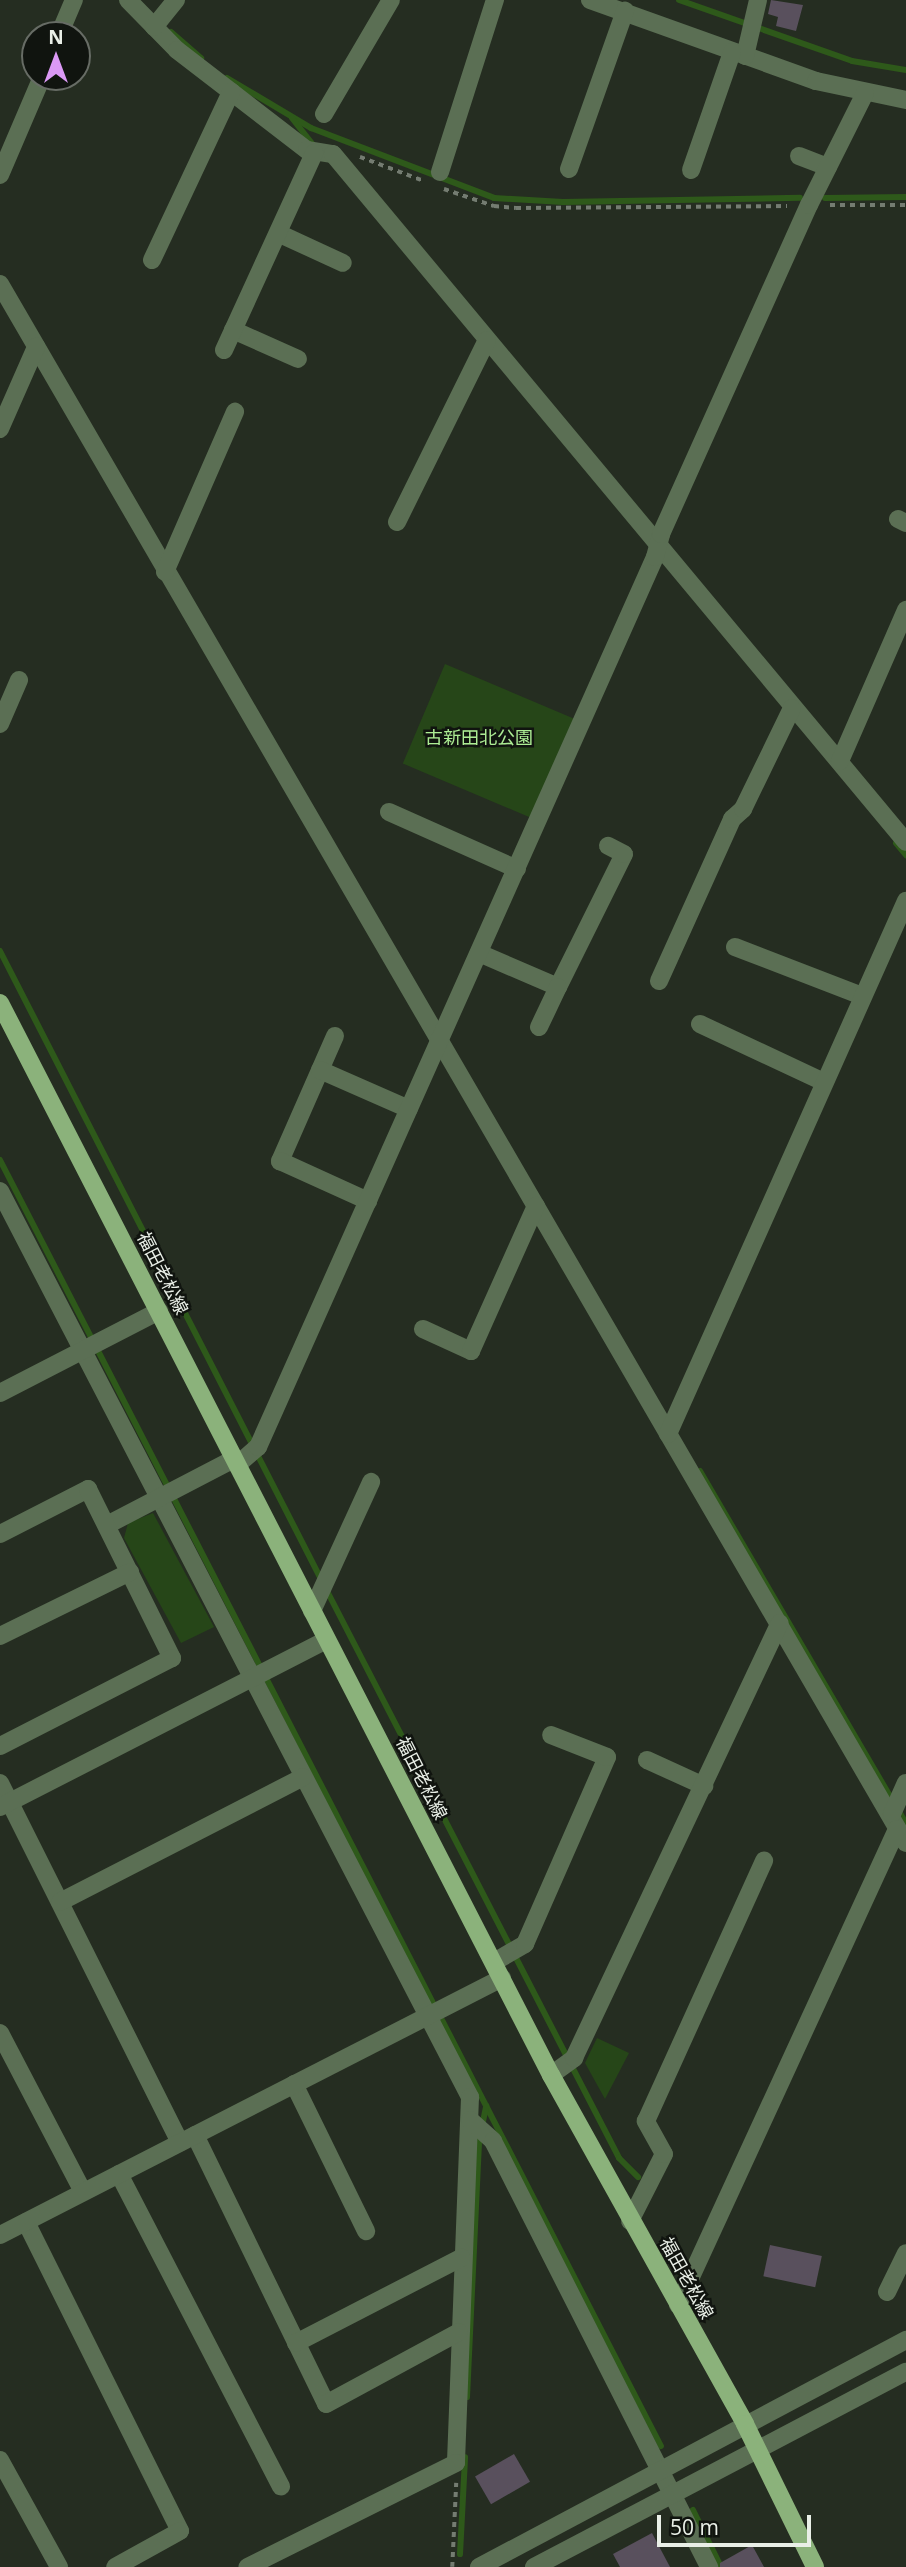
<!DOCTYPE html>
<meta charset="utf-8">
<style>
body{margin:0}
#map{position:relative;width:906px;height:2567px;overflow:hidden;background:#252d21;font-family:"Open Sans","Noto Sans JP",sans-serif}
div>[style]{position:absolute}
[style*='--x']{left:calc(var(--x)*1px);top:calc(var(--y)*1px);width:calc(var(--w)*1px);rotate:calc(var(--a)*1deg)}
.green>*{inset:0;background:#264618;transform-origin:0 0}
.stream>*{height:6px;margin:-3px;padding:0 3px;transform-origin:3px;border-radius:3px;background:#2e591a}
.building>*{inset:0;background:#59505d;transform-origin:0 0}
.path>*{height:3.5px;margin-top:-1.75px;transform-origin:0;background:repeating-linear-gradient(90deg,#747c71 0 5px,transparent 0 10px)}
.minor>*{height:18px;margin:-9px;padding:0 9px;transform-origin:9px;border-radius:9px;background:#5b6f54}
.major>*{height:18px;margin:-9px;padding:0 9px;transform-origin:9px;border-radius:9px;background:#8bb27b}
span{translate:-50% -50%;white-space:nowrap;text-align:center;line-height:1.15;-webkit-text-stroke:5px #10140f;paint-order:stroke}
.park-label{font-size:18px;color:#aded94}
.street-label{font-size:18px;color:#e9efe7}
.north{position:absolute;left:21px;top:21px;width:70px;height:70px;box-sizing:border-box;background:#10140f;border:2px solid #676c65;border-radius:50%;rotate:0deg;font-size:19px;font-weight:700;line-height:28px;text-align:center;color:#e9efe7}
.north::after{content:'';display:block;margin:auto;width:24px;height:32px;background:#db99f5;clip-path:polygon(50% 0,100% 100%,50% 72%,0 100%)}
.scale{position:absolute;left:657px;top:2515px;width:154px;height:32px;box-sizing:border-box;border:4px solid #e9efe7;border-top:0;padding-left:9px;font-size:21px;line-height:24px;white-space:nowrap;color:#e9efe7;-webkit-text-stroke:5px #10140f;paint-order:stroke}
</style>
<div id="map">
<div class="green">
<i style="left:445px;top:664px;width:141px;height:108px;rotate:23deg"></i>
<i style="clip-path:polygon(153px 1513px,214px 1627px,181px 1643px,124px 1538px,128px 1523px)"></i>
<i style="clip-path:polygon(597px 2038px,629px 2053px,605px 2099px,585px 2063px)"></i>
</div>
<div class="stream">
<i style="--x:679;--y:0;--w:183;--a:19.4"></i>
<i style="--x:852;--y:61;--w:55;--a:9.5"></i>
<i style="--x:171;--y:32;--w:40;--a:41"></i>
<i style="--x:227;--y:78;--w:98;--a:30.8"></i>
<i style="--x:311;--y:128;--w:196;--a:20.9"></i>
<i style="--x:494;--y:198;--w:69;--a:3.3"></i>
<i style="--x:563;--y:202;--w:237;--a:-1"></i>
<i style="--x:292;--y:118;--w:37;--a:52"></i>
<i style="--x:825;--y:198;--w:81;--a:-0.7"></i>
<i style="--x:896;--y:843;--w:16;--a:50"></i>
<i style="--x:0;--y:951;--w:705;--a:62.93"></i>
<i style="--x:0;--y:1160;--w:950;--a:62.81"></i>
<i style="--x:700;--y:1471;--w:408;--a:59.7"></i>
<i style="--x:326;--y:1589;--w:640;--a:62.75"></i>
<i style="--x:619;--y:2158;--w:27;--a:45"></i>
<i style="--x:442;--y:2020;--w:479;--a:62.8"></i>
<i style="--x:467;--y:2397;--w:257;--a:-87.3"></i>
<i style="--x:479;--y:2140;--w:35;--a:-78"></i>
<i style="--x:693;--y:2510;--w:64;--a:63.8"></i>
<i style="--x:460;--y:2554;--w:97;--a:-87"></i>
</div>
<div class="building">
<i style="clip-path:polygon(771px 0,803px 5px,796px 31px,776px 26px,778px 17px,768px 14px)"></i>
<i style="left:770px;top:2245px;width:53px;height:32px;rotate:12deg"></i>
<i style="left:514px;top:2454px;width:32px;height:45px;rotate:60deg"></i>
<i style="clip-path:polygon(652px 2533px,670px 2567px,620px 2567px,613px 2554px)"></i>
<i style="clip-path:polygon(752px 2545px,764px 2567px,720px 2567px,720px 2563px)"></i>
</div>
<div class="path">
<i style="--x:360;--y:157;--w:68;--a:20.6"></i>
<i style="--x:444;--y:189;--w:53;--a:18.8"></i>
<i style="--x:494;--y:206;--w:22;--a:5"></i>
<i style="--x:516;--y:208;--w:271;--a:-0.4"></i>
<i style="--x:830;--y:205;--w:76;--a:0"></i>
<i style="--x:452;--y:2567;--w:84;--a:-87.3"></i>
</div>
<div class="minor">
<i style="--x:128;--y:0;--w:70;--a:45.6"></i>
<i style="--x:177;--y:50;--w:164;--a:37.6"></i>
<i style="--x:307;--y:150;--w:26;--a:9"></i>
<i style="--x:333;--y:154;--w:895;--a:50.21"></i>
<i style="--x:590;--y:0;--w:240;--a:19.7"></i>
<i style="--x:816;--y:81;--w:92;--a:11.9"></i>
<i style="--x:154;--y:27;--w:35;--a:-51"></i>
<i style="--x:59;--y:35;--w:38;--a:-67"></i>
<i style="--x:745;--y:56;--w:57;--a:-76.9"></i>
<i style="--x:324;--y:114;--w:132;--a:-59.6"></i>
<i style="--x:799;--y:156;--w:31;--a:21"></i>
<i style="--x:569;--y:169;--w:168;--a:-70.5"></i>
<i style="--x:691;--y:170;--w:125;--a:-70.8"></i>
<i style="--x:440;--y:172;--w:181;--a:-72.3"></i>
<i style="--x:0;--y:175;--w:107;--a:-66.8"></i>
<i style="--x:280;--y:234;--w:69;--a:24.7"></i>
<i style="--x:152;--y:260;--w:186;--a:-64.8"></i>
<i style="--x:0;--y:284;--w:1803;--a:59.84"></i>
<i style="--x:233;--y:330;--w:71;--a:24"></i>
<i style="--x:224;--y:350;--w:217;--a:-65.4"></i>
<i style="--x:0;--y:429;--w:90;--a:-66.3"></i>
<i style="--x:898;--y:519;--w:9;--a:27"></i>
<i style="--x:397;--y:522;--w:203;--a:-63.7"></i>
<i style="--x:165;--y:572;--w:175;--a:-66.4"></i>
<i style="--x:0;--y:724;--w:48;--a:-66.6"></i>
<i style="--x:840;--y:761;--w:165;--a:-66.4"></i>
<i style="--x:389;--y:812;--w:140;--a:24"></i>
<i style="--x:735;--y:947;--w:136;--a:21.1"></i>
<i style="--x:479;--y:953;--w:86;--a:23.3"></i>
<i style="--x:558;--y:987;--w:148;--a:-63.6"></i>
<i style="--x:624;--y:854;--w:18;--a:-153"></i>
<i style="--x:659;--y:981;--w:178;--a:-65.7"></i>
<i style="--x:732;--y:819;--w:15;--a:-42"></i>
<i style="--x:743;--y:809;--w:112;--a:-64.1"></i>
<i style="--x:700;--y:1024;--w:137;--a:25.1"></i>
<i style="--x:539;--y:1027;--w:44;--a:-64.6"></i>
<i style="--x:335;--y:1036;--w:137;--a:113.7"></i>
<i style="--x:280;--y:1161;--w:97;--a:24.4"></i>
<i style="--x:320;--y:1070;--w:97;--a:23.7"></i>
<i style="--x:0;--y:1191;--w:1021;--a:62.58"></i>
<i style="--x:470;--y:2097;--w:366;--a:92.2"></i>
<i style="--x:456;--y:2463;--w:233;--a:153.5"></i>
<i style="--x:423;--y:1329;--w:53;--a:24.6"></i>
<i style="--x:471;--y:1351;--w:159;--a:-65.9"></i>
<i style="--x:0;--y:1393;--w:179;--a:-27.3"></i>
<i style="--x:668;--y:1434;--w:584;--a:-65.94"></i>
<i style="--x:237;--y:1465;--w:28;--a:-41"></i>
<i style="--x:258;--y:1447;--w:975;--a:-65.96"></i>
<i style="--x:655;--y:557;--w:24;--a:-75"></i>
<i style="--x:661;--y:534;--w:361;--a:-65.8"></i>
<i style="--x:809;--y:205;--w:125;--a:-63.4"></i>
<i style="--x:107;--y:1525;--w:143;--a:-27.5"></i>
<i style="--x:0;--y:1534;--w:99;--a:-27.1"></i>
<i style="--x:88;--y:1489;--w:189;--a:63.6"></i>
<i style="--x:172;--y:1658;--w:193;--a:152.9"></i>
<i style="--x:312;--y:1611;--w:142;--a:-65.4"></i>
<i style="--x:0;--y:1636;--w:145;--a:-26.2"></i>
<i style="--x:647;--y:1760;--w:63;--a:24.5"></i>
<i style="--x:0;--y:1783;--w:402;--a:63.4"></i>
<i style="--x:0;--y:1807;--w:366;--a:-27.1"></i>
<i style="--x:892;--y:1814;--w:34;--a:-66"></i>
<i style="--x:60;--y:1902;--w:273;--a:-27.2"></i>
<i style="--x:494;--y:1962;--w:36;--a:-30"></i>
<i style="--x:525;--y:1944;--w:204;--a:-66.3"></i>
<i style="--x:607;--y:1757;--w:60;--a:-158.6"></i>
<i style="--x:0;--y:2033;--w:179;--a:62.4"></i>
<i style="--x:551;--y:2075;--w:29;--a:-36"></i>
<i style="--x:574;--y:2058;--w:481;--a:-64.7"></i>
<i style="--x:294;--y:2084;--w:164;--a:63.9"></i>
<i style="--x:470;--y:2120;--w:31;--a:42"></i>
<i style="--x:493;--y:2141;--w:478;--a:63.1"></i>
<i style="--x:195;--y:2135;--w:299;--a:64"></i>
<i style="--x:326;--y:2404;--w:151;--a:-28.4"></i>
<i style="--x:119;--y:2174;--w:352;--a:62.6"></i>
<i style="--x:630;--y:2221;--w:75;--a:-63.1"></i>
<i style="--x:664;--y:2154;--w:38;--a:-119"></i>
<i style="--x:646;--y:2121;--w:286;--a:-65.6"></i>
<i style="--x:26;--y:2222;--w:345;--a:63.5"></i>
<i style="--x:180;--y:2531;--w:74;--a:151"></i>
<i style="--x:0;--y:2235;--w:564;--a:-27.11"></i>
<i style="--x:887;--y:2292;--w:43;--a:-64"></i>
<i style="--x:678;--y:2305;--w:524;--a:-65.29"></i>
<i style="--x:296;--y:2343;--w:186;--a:-27.3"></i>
<i style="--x:0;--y:2460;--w:122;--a:61.1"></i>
<i style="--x:479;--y:2567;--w:484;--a:-28"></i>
<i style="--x:534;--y:2567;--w:420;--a:-27.7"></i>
</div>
<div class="major">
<i style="--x:0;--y:1003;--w:1205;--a:62.8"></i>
<i style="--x:551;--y:2075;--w:399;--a:60.9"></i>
<i style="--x:745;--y:2424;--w:159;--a:63.9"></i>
</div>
<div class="park-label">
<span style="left:479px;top:737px">古新田北公園</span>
</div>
<div class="street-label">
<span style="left:163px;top:1273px;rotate:63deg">福田老松線</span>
<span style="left:422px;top:1778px;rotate:63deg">福田老松線</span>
<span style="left:687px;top:2278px;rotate:61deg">福田老松線</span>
</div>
<div class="north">N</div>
<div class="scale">50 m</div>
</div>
